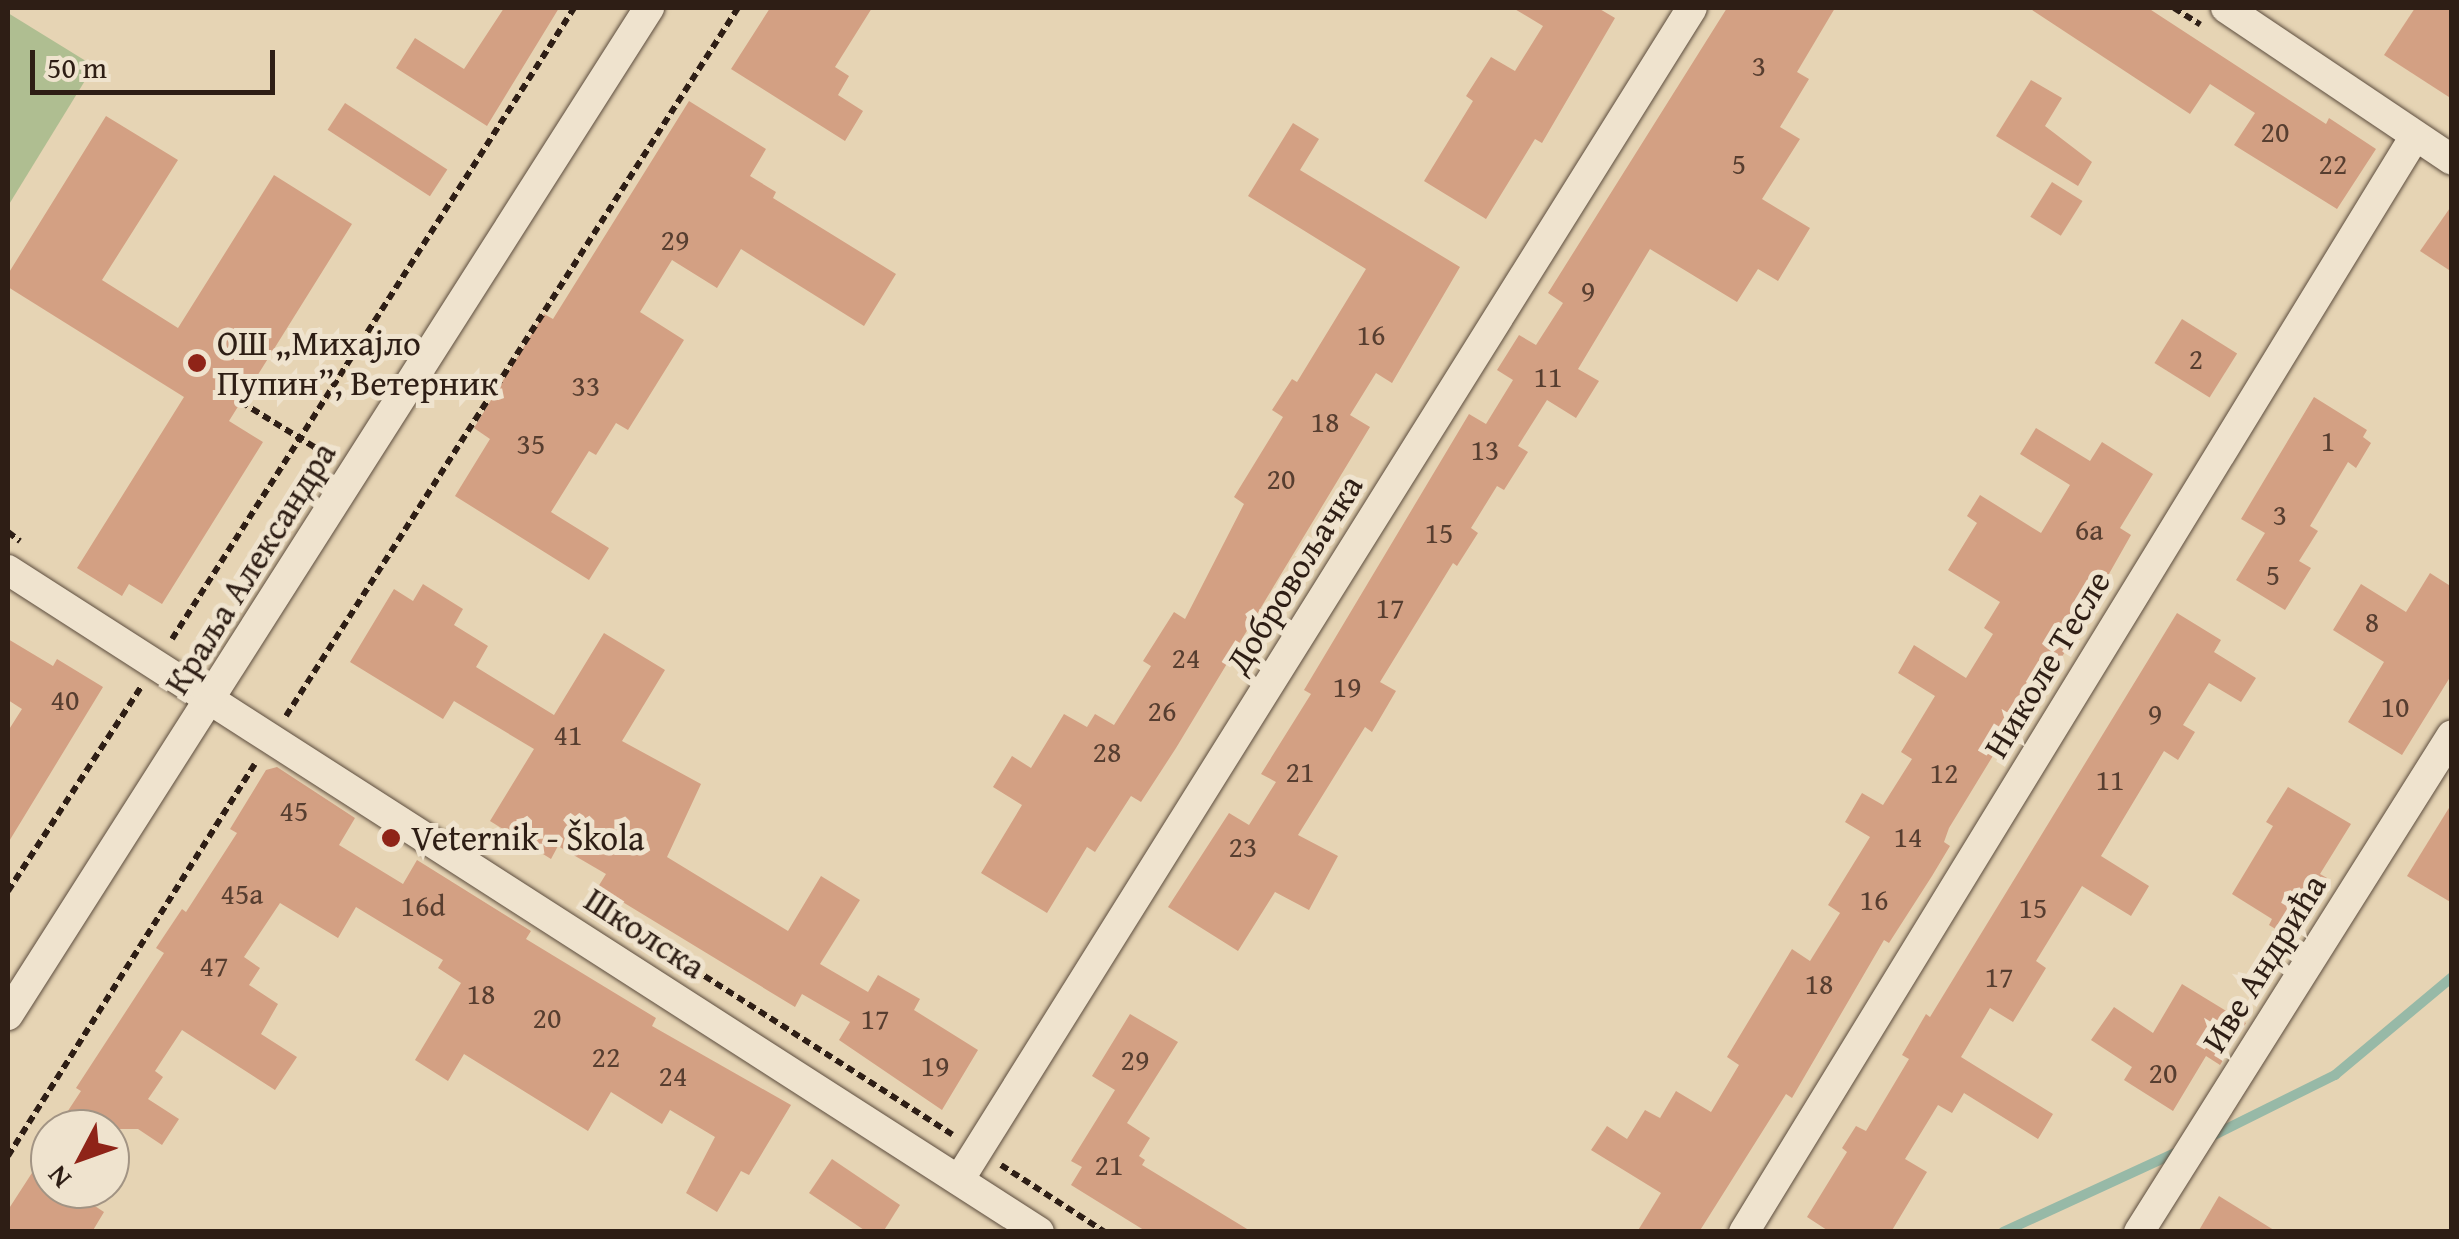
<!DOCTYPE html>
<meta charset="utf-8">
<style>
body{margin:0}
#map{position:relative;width:2459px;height:1239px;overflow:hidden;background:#e6d4b4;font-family:"Gentium Book Plus",serif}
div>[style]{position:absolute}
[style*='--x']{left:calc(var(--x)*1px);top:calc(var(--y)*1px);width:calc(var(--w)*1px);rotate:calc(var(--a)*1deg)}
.green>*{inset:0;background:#afbe91}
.stream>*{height:10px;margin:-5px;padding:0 5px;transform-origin:5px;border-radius:5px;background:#97b9a7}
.building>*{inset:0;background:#d3a083;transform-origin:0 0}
.path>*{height:6px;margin-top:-3px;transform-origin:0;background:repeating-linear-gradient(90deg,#2e1e15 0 8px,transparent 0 13px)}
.roads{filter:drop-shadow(0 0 2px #5c4c3d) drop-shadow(0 0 2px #5c4c3d)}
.street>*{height:30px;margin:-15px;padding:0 15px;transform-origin:15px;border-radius:15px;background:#efe3ce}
.dots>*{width:28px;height:28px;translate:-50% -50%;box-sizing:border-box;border:5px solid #efe3ce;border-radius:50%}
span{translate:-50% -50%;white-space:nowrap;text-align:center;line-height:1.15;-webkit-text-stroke:10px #efe3ce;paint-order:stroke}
.number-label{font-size:30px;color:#573e30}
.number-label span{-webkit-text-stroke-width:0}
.poi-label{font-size:35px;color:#2e1e15}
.left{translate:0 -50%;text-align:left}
.street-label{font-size:35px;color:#2e1e15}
.frame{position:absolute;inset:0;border:10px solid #2e1e15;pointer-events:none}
.north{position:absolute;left:30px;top:1109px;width:100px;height:100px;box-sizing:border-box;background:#efe3ce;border:2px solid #a29484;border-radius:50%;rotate:229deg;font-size:28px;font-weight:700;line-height:40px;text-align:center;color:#2e1e15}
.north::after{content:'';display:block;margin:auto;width:35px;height:45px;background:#8f2418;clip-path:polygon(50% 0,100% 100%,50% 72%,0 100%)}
.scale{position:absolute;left:30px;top:50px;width:245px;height:45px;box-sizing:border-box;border:5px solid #2e1e15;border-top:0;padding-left:12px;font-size:30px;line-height:35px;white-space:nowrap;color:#2e1e15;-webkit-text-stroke:8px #efe3ce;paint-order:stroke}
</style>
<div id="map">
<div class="green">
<i style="clip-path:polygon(8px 13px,94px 66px,8px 206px)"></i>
</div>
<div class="stream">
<i style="--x:2208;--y:1138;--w:142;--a:-26.4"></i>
<i style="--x:2335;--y:1075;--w:153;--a:-39.9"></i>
<i style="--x:2003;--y:1232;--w:194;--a:-24.7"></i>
</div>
<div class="building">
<i style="clip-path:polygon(504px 8px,559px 8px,487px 126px,396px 68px,415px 38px,464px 69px)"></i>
<i style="clip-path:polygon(770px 8px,872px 8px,835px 67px,849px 76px,838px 95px,863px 111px,845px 141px,731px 69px)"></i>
<i style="clip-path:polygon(1513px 8px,1598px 8px,1615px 18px,1542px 143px,1535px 139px,1486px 219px,1424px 181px,1473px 101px,1466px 96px,1491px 57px,1515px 71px,1543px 26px)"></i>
<i style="clip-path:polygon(1727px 8px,1835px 8px,1797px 72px,1809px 79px,1780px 127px,1800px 139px,1762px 199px,1810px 228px,1778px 281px,1758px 269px,1737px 302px,1650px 249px,1578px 369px,1599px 381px,1576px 418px,1547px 400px,1518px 446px,1528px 452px,1504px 490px,1497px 486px,1471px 528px,1478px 533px,1457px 566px,1453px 563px,1380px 682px,1396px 691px,1372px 732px,1365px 727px,1298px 835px,1338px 856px,1309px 910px,1275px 892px,1238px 951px,1168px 907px,1229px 813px,1249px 825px,1276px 782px,1261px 774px,1311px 694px,1304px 690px,1469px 414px,1486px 424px,1513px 380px,1497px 370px,1519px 335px,1536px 345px,1563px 303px,1548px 293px)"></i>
<i style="clip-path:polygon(2029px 8px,2148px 8px,2326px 124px,2329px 118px,2376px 149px,2337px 209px,2234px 145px,2255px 113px,2210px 84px,2190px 114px)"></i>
<i style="clip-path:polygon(2415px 8px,2452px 8px,2452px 99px,2384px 55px)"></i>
<i style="clip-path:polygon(2031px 80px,2062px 98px,2045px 126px,2092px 162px,2078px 186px,1996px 136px)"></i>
<i style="clip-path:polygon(689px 101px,766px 149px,750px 176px,776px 192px,773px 198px,896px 274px,864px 326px,741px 249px,717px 288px,672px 260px,640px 312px,684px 340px,628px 430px,616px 423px,596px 455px,589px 451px,551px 512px,609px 548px,589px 580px,455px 496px,490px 439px,474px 428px,544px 314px,553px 319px)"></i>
<i style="left:345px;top:103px;width:122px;height:32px;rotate:33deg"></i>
<i style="clip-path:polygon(106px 116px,178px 160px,102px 280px,178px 328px,274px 175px,352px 224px,229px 421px,263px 442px,162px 604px,129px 584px,122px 596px,77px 568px,184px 397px,8px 287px,8px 274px)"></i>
<i style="clip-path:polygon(1293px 123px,1319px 139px,1300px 170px,1460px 267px,1392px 383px,1376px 373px,1350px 415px,1370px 427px,1176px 748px,1141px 802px,1131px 796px,1095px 852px,1087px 847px,1047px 913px,981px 873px,1022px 805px,993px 787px,1012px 756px,1031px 768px,1064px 714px,1087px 727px,1095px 714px,1114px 725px,1151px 666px,1143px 661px,1174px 612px,1185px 619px,1244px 504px,1234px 497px,1283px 417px,1272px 410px,1292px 379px,1297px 382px,1366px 269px,1248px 196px)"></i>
<i style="left:2052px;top:182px;width:36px;height:41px;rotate:32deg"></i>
<i style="clip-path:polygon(2452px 205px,2452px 272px,2420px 251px)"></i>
<i style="left:2182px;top:319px;width:65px;height:52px;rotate:32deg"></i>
<i style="clip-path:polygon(2314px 397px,2367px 430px,2363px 437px,2371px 443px,2356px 468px,2348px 462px,2310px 526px,2318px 531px,2299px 561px,2311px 568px,2285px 610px,2236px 580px,2265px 533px,2241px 519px)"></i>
<i style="clip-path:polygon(2036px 428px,2090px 461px,2102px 442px,2153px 474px,2120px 528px,2131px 535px,2054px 671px,2047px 667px,1949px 828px,1944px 842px,1950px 846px,1932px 876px,1889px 943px,1884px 940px,1792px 1098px,1786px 1094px,1699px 1232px,1637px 1232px,1661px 1193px,1591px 1150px,1607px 1126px,1627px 1139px,1645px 1110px,1660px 1118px,1676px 1091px,1711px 1112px,1739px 1065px,1727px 1057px,1792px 949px,1810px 961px,1840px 913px,1828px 905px,1870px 837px,1845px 822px,1862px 793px,1883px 805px,1912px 759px,1901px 752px,1935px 696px,1898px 673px,1914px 645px,1966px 678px,1993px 634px,1984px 628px,2000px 602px,1948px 570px,1977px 523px,1967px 516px,1980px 495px,2041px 533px,2070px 485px,2020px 454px)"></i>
<i style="clip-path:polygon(2430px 573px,2452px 587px,2452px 674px,2402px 755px,2348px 722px,2384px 662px,2333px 630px,2361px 584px,2406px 612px)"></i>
<i style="clip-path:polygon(423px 584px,463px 609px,454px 625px,488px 646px,476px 667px,554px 715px,604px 633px,665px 670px,622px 741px,701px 784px,667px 857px,788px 931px,821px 876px,860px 900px,820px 964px,868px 992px,878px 975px,920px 999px,914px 1010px,978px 1050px,942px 1110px,839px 1040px,850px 1022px,802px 994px,795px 1007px,598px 887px,606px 874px,558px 846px,551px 859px,490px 821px,534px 749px,454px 701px,443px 719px,350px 662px,394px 589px,413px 601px)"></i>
<i style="clip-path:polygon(2177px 613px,2221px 640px,2214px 652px,2256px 678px,2241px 702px,2209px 683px,2183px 725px,2195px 732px,2178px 760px,2164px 751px,2101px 856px,2149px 886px,2131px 916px,2082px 886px,2036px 961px,2046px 968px,2013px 1022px,1990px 1008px,1961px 1057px,2053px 1114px,2038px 1139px,1964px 1093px,1952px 1113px,1938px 1105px,1905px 1159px,1927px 1172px,1891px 1232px,1830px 1232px,1807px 1217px,1847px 1152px,1842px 1148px,1856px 1126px,1866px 1131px,1909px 1059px,1902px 1055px,1926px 1014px,1930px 1017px)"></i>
<i style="clip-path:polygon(8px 639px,53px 666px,57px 659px,103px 687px,8px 843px,8px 731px,22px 709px,8px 700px)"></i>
<i style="clip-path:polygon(277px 767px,355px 818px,339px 845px,403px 884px,417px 860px,531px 931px,526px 939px,656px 1018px,652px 1026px,791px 1105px,749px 1175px,741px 1171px,717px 1212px,686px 1193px,715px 1137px,670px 1110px,662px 1124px,611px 1092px,588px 1131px,464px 1054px,448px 1081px,415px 1060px,461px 983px,438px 968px,443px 960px,356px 907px,338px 938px,280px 903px,244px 957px,260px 968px,249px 985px,278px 1004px,261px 1034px,297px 1057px,275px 1090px,182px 1030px,155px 1071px,163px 1077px,148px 1099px,179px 1119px,162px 1145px,138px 1129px,56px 1129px,81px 1091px,76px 1088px,164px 953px,156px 948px,182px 909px,186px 912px,237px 833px,230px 829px,266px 770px)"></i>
<i style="clip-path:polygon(2288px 787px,2351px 824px,2320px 874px,2327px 878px,2290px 938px,2269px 925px,2272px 919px,2232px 894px,2273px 826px,2266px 822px)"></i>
<i style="clip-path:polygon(2452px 803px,2452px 903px,2407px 876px)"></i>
<i style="clip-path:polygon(2182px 984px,2246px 1023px,2220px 1065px,2206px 1056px,2173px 1111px,2124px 1080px,2132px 1067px,2091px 1040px,2114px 1007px,2153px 1033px)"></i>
<i style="clip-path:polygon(1130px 1014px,1178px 1042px,1127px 1123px,1150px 1138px,1139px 1156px,1145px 1160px,1142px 1165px,1252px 1232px,1147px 1232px,1071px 1185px,1082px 1167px,1071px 1161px,1115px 1090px,1092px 1076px)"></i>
<i style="clip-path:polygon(50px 1145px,50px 1189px,69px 1189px,104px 1212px,92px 1232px,8px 1232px,8px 1210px)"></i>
<i style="clip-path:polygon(832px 1159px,900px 1205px,883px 1232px,867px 1232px,809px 1193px)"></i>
<i style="clip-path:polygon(2219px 1196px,2277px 1232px,2198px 1232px)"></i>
</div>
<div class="path">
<i style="--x:2174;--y:8;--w:31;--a:32"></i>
<i style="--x:241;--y:402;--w:103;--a:31.5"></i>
<i style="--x:8;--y:532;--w:15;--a:37"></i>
<i style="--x:172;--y:639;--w:748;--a:-57.5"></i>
<i style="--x:286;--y:716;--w:840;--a:-57.45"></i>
<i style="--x:8;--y:891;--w:244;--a:-56.9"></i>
<i style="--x:617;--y:920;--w:398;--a:32.6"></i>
<i style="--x:8;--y:1156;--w:463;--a:-57.8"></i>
<i style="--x:1001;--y:1165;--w:124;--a:32.8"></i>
</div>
<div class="roads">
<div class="street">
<i style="--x:2226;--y:8;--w:272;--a:33.9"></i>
<i style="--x:8;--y:570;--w:1225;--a:32.7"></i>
<i style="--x:8;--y:1015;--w:1194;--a:-57.52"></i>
<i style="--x:959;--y:1180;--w:1382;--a:-57.98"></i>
<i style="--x:1744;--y:1232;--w:1285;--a:-58.52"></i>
<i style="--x:2139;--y:1232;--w:587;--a:-57.8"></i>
</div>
</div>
<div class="dots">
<i style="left:197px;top:363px;background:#8f2418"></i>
<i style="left:391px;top:838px;background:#8f2418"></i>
</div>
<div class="number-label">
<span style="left:1759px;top:65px">3</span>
<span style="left:2275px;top:131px">20</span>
<span style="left:1739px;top:163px">5</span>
<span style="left:2333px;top:163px">22</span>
<span style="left:675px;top:239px">29</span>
<span style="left:1588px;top:290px">9</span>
<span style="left:1371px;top:334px">16</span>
<span style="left:2196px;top:358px">2</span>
<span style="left:1548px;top:376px">11</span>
<span style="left:586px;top:385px">33</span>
<span style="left:1325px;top:421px">18</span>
<span style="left:2328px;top:440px">1</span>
<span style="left:531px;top:443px">35</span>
<span style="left:1485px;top:449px">13</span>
<span style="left:1281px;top:478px">20</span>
<span style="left:2280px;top:514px">3</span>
<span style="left:2089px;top:529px">6a</span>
<span style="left:1439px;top:532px">15</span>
<span style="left:2273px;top:574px">5</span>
<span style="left:1390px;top:607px">17</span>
<span style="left:2372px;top:621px">8</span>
<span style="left:1186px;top:657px">24</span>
<span style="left:1347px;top:686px">19</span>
<span style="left:65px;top:699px">40</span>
<span style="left:2395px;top:706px">10</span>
<span style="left:1162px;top:710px">26</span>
<span style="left:2155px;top:713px">9</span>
<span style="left:568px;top:734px">41</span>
<span style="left:1107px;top:751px">28</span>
<span style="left:1300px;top:771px">21</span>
<span style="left:1944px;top:772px">12</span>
<span style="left:2110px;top:779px">11</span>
<span style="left:294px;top:810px">45</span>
<span style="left:1908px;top:836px">14</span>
<span style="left:1243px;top:846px">23</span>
<span style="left:242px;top:893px">45a</span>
<span style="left:1874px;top:899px">16</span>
<span style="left:423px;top:905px">16d</span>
<span style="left:2033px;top:907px">15</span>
<span style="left:214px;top:965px">47</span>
<span style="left:1999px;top:976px">17</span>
<span style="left:1819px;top:983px">18</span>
<span style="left:481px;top:993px">18</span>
<span style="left:547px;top:1017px">20</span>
<span style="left:875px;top:1018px">17</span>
<span style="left:606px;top:1056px">22</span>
<span style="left:1135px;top:1059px">29</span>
<span style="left:935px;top:1065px">19</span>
<span style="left:2163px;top:1072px">20</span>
<span style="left:673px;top:1075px">24</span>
<span style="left:1109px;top:1164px">21</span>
</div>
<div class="poi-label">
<span class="left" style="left:217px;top:363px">ОШ „Михајло<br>Пупин”, Ветерник</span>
<span class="left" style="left:411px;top:838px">Veternik - Škola</span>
</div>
<div class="street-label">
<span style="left:250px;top:568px;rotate:-58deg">Краља Александра</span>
<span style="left:1294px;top:574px;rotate:-58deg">Добровољачка</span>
<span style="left:2047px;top:664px;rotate:-59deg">Николе Тесле</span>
<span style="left:645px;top:933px;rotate:33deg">Школска</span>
<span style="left:2264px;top:963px;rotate:-58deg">Иве Андрића</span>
</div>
<div class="frame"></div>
<div class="north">N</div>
<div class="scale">50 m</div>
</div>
